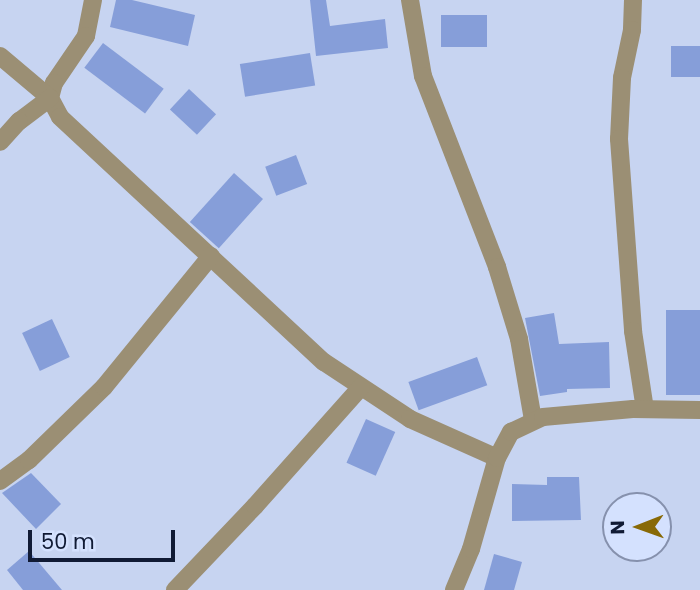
<!DOCTYPE html>
<style>
body{margin:0}
#map{position:relative;width:700px;height:590px;overflow:hidden;background:#c7d4f1;font-family:Poppins,sans-serif}
div>[style]{position:absolute}
[style*='--x']{left:calc(var(--x)*1px);top:calc(var(--y)*1px);width:calc(var(--w)*1px);rotate:calc(var(--a)*1deg)}
.building>*{inset:0;background:#869ed9;transform-origin:0 0}
.minor>*{height:18px;margin:-9px;padding:0 9px;transform-origin:9px;border-radius:9px;background:#9b8f74}
span{translate:-50% -50%;white-space:nowrap;text-align:center;line-height:1.15;-webkit-text-stroke:5px #d4e1fe;paint-order:stroke}
.north{position:absolute;left:602px;top:492px;width:70px;height:70px;box-sizing:border-box;background:#d4e1fe;border:2px solid #8691ad;border-radius:50%;rotate:269deg;font-size:19px;font-weight:700;line-height:28px;text-align:center;color:#101a34}
.north::after{content:'';display:block;margin:auto;width:24px;height:32px;background:#886906;clip-path:polygon(50% 0,100% 100%,50% 72%,0 100%)}
.scale{position:absolute;left:28px;top:530px;width:147px;height:32px;box-sizing:border-box;border:4px solid #101a34;border-top:0;padding-left:9px;font-size:21px;line-height:24px;white-space:nowrap;color:#101a34;-webkit-text-stroke:5px #d4e1fe;paint-order:stroke}
</style>
<div id="map">
<div class="building">
<i style="clip-path:polygon(116px 0,132px 0,195px 15px,188px 46px,110px 27px)"></i>
<i style="clip-path:polygon(310px 0,326px 0,330px 26px,385px 19px,388px 48px,316px 56px)"></i>
<i style="left:441px;top:15px;width:46px;height:32px"></i>
<i style="left:103px;top:43px;width:76px;height:31px;rotate:37deg"></i>
<i style="left:671px;top:46px;width:29px;height:31px"></i>
<i style="left:310px;top:53px;width:33px;height:71px;rotate:81deg"></i>
<i style="left:189px;top:89px;width:37px;height:28px;rotate:43deg"></i>
<i style="left:296px;top:155px;width:31px;height:33px;rotate:69deg"></i>
<i style="left:234px;top:173px;width:39px;height:66px;rotate:42deg"></i>
<i style="left:700px;top:310px;width:85px;height:34px;rotate:90deg"></i>
<i style="clip-path:polygon(554px 313px,559px 344px,609px 342px,610px 388px,567px 389px,567px 392px,540px 396px,525px 318px)"></i>
<i style="left:52px;top:319px;width:42px;height:33px;rotate:65deg"></i>
<i style="left:477px;top:357px;width:30px;height:73px;rotate:70deg"></i>
<i style="left:366px;top:419px;width:32px;height:48px;rotate:24deg"></i>
<i style="clip-path:polygon(31px 473px,61px 504px,36px 529px,2px 493px)"></i>
<i style="clip-path:polygon(547px 477px,579px 477px,581px 520px,512px 521px,512px 484px,547px 485px)"></i>
<i style="clip-path:polygon(29px 551px,62px 590px,23px 590px,7px 570px)"></i>
<i style="clip-path:polygon(494px 554px,522px 562px,514px 590px,484px 590px)"></i>
</div>
<div class="minor">
<i style="--x:93;--y:0;--w:37;--a:101"></i>
<i style="--x:86;--y:36;--w:57;--a:124.2"></i>
<i style="--x:54;--y:83;--w:16;--a:105"></i>
<i style="--x:50;--y:98;--w:21;--a:62"></i>
<i style="--x:60;--y:117;--w:360;--a:42.9"></i>
<i style="--x:324;--y:362;--w:103;--a:33.5"></i>
<i style="--x:410;--y:419;--w:95;--a:24.1"></i>
<i style="--x:410;--y:0;--w:77;--a:80.3"></i>
<i style="--x:423;--y:76;--w:205;--a:68.8"></i>
<i style="--x:497;--y:267;--w:75;--a:73"></i>
<i style="--x:519;--y:339;--w:82;--a:80.2"></i>
<i style="--x:633;--y:0;--w:30;--a:92"></i>
<i style="--x:632;--y:30;--w:49;--a:101.8"></i>
<i style="--x:622;--y:78;--w:61;--a:92.8"></i>
<i style="--x:619;--y:139;--w:193;--a:85.8"></i>
<i style="--x:633;--y:331;--w:79;--a:81.3"></i>
<i style="--x:0;--y:56;--w:65;--a:40"></i>
<i style="--x:50;--y:98;--w:39;--a:143"></i>
<i style="--x:19;--y:121;--w:28;--a:132"></i>
<i style="--x:0;--y:481;--w:36;--a:-36"></i>
<i style="--x:29;--y:460;--w:105;--a:-44.2"></i>
<i style="--x:104;--y:387;--w:169;--a:-50.8"></i>
<i style="--x:175;--y:590;--w:116;--a:-46.4"></i>
<i style="--x:255;--y:506;--w:159;--a:-48.3"></i>
<i style="--x:454;--y:590;--w:44;--a:-67.5"></i>
<i style="--x:471;--y:549;--w:95;--a:-74.1"></i>
<i style="--x:497;--y:458;--w:30;--a:-62"></i>
<i style="--x:511;--y:432;--w:35;--a:-25"></i>
<i style="--x:543;--y:417;--w:90;--a:-5.1"></i>
<i style="--x:633;--y:409;--w:67;--a:0.9"></i>
</div>
<div class="north">N</div>
<div class="scale">50 m</div>
</div>
